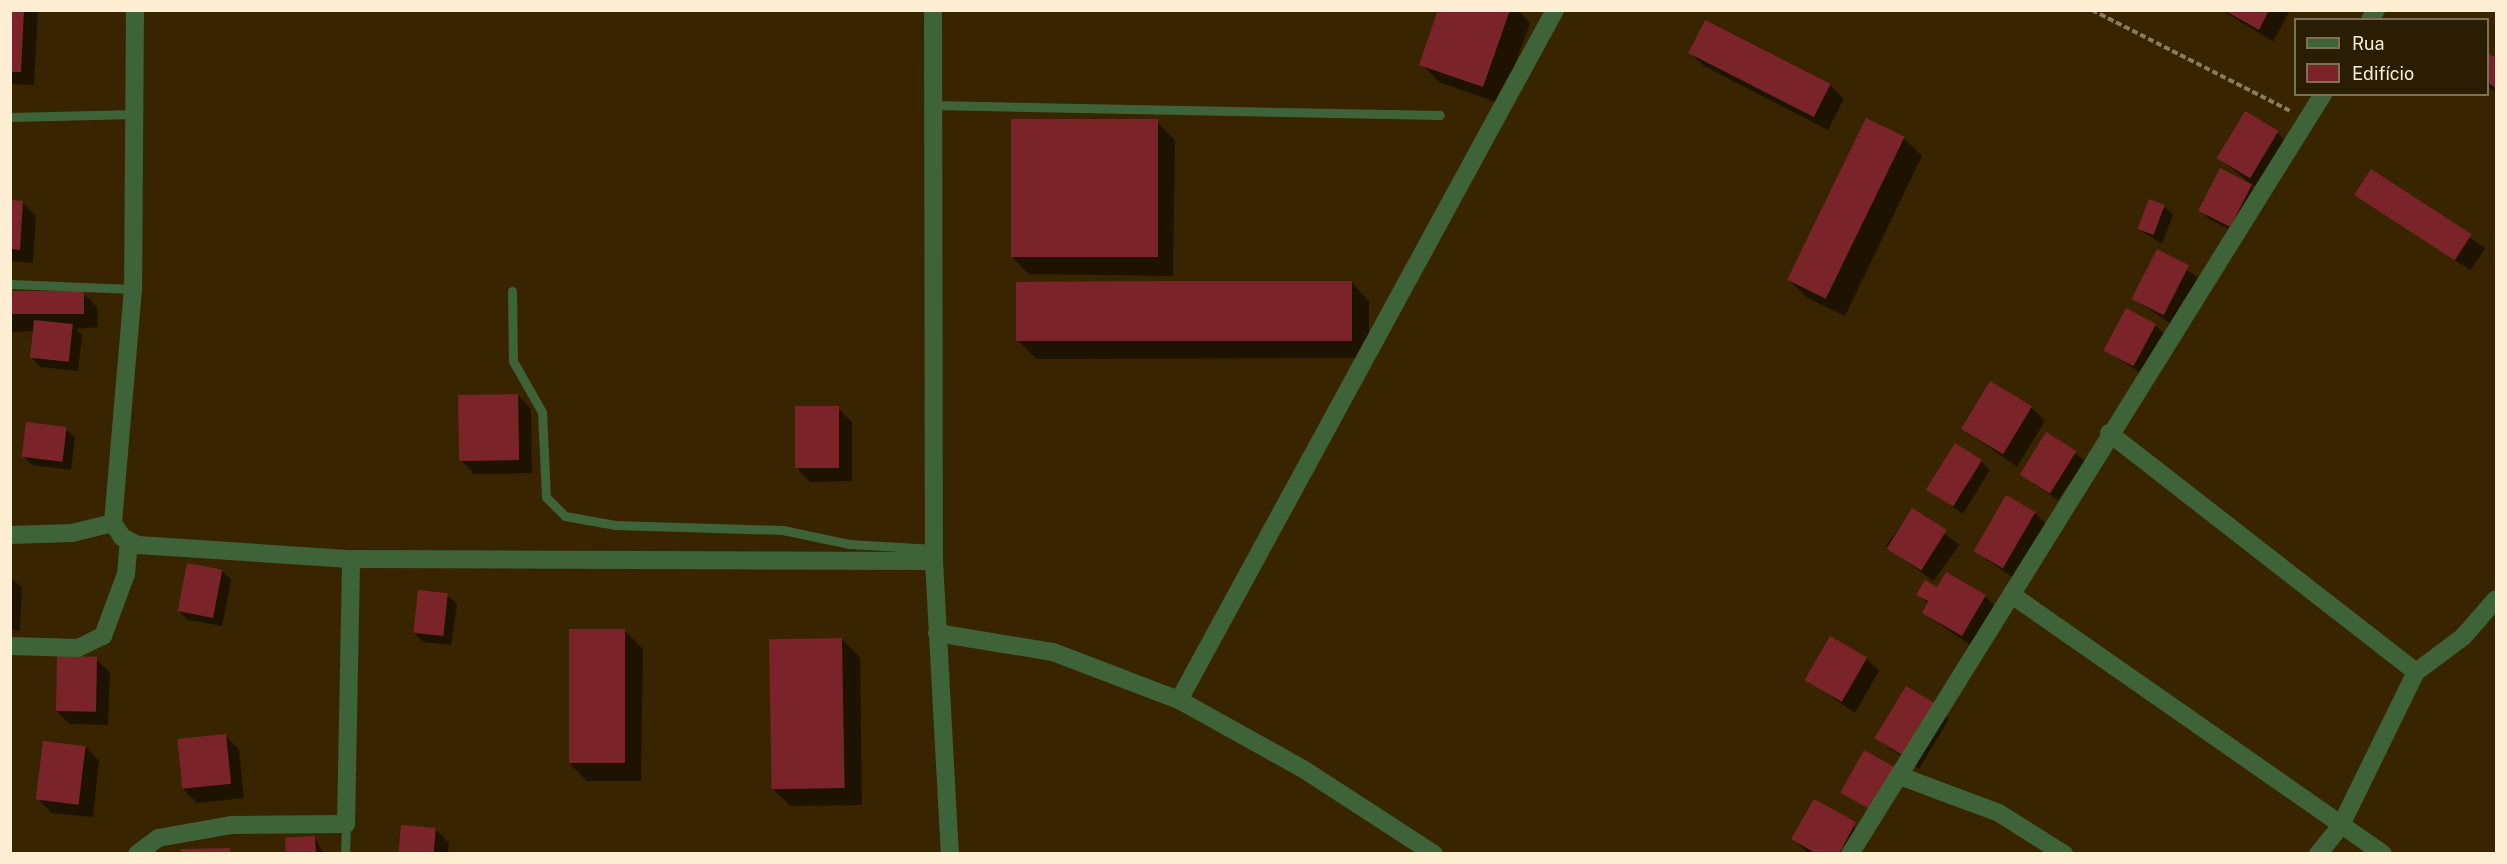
<!DOCTYPE html>
<meta charset="utf-8">
<style>
body{margin:0}
#map{position:relative;width:2507px;height:864px;overflow:hidden;background:#382500;font-family:"Public Sans",sans-serif}
div>[style]{position:absolute}
[style*='--x']{left:calc(var(--x)*1px);top:calc(var(--y)*1px);width:calc(var(--w)*1px);rotate:calc(var(--a)*1deg)}
.shadow>*{inset:0;background:#0007;transform-origin:0 0}
.building>*{inset:0;background:#7a2429;transform-origin:0 0}
.path>*{height:4px;margin-top:-2px;transform-origin:0;background:repeating-linear-gradient(90deg,#8c7b5a 0 6px,transparent 0 9px)}
.service>*{height:9px;margin:-4.5px;padding:0 4.5px;transform-origin:4.5px;border-radius:4.5px;background:#3e6338}
.minor>*{height:18px;margin:-9px;padding:0 9px;transform-origin:9px;border-radius:9px;background:#3e6338}
.tertiary>*{height:18px;margin:-9px;padding:0 9px;transform-origin:9px;border-radius:9px;background:#3e6338}
span{translate:-50% -50%;white-space:nowrap;text-align:center;line-height:1.15;-webkit-text-stroke:4.5px #2a1d03;paint-order:stroke}
.frame{position:absolute;inset:0;border:12px solid #fcedd3;pointer-events:none}
.legend{position:absolute;left:2294px;top:18px;width:195px;height:78px;box-sizing:border-box;background:#2a1d03;border:2px solid #7e7056;margin:0;padding:8px 10px;list-style:none;font-size:18px;color:#fcedd3}
.legend li{display:flex;align-items:center;gap:12px;height:30px}
.legend b{width:30px;border:2px solid #7e7056}
</style>
<div id="map">
<div class="shadow">
<i style="clip-path:polygon(10px 10px,38px 10px,34px 85px,10px 84px)"></i>
<i style="clip-path:polygon(1440px 10px,1518px 10px,1530px 23px,1501px 104px,1439px 82px,1421px 64px)"></i>
<i style="clip-path:polygon(2222px 10px,2290px 10px,2273px 42px)"></i>
<i style="clip-path:polygon(1706px 22px,1830px 85px,1844px 99px,1828px 130px,1704px 66px,1690px 53px)"></i>
<i style="clip-path:polygon(2488px 55px,2496px 60px,2496px 92px,2488px 87px)"></i>
<i style="clip-path:polygon(1866px 120px,1904px 138px,1922px 156px,1845px 316px,1807px 298px,1789px 280px)"></i>
<i style="clip-path:polygon(1157px 122px,1175px 140px,1173px 276px,1029px 274px,1011px 256px)"></i>
<i style="clip-path:polygon(2277px 132px,2290px 146px,2262px 190px,2250px 184px,2260px 194px,2239px 234px,2209px 219px,2200px 210px,2245px 179px,2217px 157px)"></i>
<i style="left:2371px;top:171px;width:138px;height:27px;rotate:34deg"></i>
<i style="clip-path:polygon(10px 202px,23px 203px,36px 216px,33px 263px,10px 261px)"></i>
<i style="clip-path:polygon(2164px 206px,2173px 215px,2162px 244px,2139px 229px)"></i>
<i style="clip-path:polygon(2158px 251px,2202px 280px,2177px 328px,2133px 298px)"></i>
<i style="clip-path:polygon(1351px 282px,1369px 301px,1369px 358px,1036px 359px,1018px 341px)"></i>
<i style="clip-path:polygon(83px 293px,97px 307px,98px 327px,76px 329px,82px 335px,78px 371px,40px 367px,31px 357px,34px 331px,10px 332px,10px 296px)"></i>
<i style="clip-path:polygon(2155px 325px,2164px 334px,2142px 374px,2105px 350px)"></i>
<i style="clip-path:polygon(518px 395px,531px 409px,532px 473px,474px 474px,461px 460px)"></i>
<i style="clip-path:polygon(2031px 407px,2045px 421px,2017px 467px,1963px 429px)"></i>
<i style="clip-path:polygon(838px 408px,852px 422px,852px 481px,810px 482px,797px 468px)"></i>
<i style="clip-path:polygon(66px 429px,75px 438px,71px 470px,32px 465px,23px 456px)"></i>
<i style="left:2047px;top:434px;width:47px;height:48px;rotate:35deg"></i>
<i style="clip-path:polygon(1981px 461px,1990px 470px,1963px 514px,1928px 490px)"></i>
<i style="left:1912px;top:510px;width:59px;height:45px;rotate:36deg"></i>
<i style="clip-path:polygon(2035px 513px,2049px 526px,2018px 581px,1976px 552px)"></i>
<i style="clip-path:polygon(222px 571px,231px 580px,222px 626px,188px 620px,179px 611px)"></i>
<i style="clip-path:polygon(10px 578px,22px 587px,20px 631px,10px 630px)"></i>
<i style="clip-path:polygon(1938px 589px,1985px 596px,1998px 610px,1976px 649px,1923px 613px,1928px 604px,1918px 594px)"></i>
<i style="clip-path:polygon(447px 595px,457px 604px,451px 645px,423px 642px,414px 633px)"></i>
<i style="clip-path:polygon(625px 631px,643px 649px,641px 781px,587px 781px,569px 763px)"></i>
<i style="clip-path:polygon(842px 639px,860px 657px,862px 805px,790px 806px,772px 788px)"></i>
<i style="clip-path:polygon(1866px 658px,1879px 671px,1855px 713px,1807px 680px)"></i>
<i style="clip-path:polygon(96px 659px,110px 673px,108px 725px,69px 724px,56px 710px)"></i>
<i style="clip-path:polygon(1935px 706px,1949px 719px,1919px 769px,1876px 738px)"></i>
<i style="clip-path:polygon(226px 736px,239px 750px,244px 798px,197px 803px,183px 789px)"></i>
<i style="clip-path:polygon(86px 747px,99px 761px,93px 817px,51px 813px,38px 799px)"></i>
<i style="clip-path:polygon(1905px 778px,1883px 818px,1843px 793px)"></i>
<i style="clip-path:polygon(1814px 801px,1869px 837px,1860px 854px,1809px 854px,1793px 839px)"></i>
<i style="clip-path:polygon(435px 829px,449px 843px,448px 854px,401px 854px)"></i>
<i style="clip-path:polygon(315px 838px,324px 854px,286px 854px)"></i>
</div>
<div class="building">
<i style="clip-path:polygon(10px 10px,24px 10px,21px 72px,10px 72px)"></i>
<i style="clip-path:polygon(1438px 10px,1510px 10px,1483px 87px,1419px 65px)"></i>
<i style="clip-path:polygon(2224px 10px,2269px 10px,2259px 30px)"></i>
<i style="left:1705px;top:20px;width:141px;height:37px;rotate:27deg"></i>
<i style="clip-path:polygon(2488px 53px,2496px 58px,2496px 88px,2488px 83px)"></i>
<i style="left:2245px;top:111px;width:39px;height:55px;rotate:31deg"></i>
<i style="left:1866px;top:118px;width:43px;height:180px;rotate:26deg"></i>
<i style="left:1011px;top:119px;width:147px;height:138px"></i>
<i style="left:2220px;top:168px;width:36px;height:48px;rotate:27deg"></i>
<i style="left:2371px;top:169px;width:120px;height:31px;rotate:33deg"></i>
<i style="left:2149px;top:199px;width:17px;height:32px;rotate:21deg"></i>
<i style="clip-path:polygon(10px 200px,23px 201px,20px 250px,10px 249px)"></i>
<i style="left:2157px;top:249px;width:36px;height:56px;rotate:27deg"></i>
<i style="clip-path:polygon(1179px 281px,1352px 281px,1352px 341px,1016px 341px,1016px 282px)"></i>
<i style="left:84px;top:291px;width:23px;height:74px;rotate:90deg"></i>
<i style="left:2126px;top:308px;width:34px;height:48px;rotate:28deg"></i>
<i style="left:34px;top:320px;width:39px;height:38px;rotate:6deg"></i>
<i style="left:1990px;top:381px;width:49px;height:56px;rotate:31deg"></i>
<i style="left:518px;top:394px;width:66px;height:60px;rotate:89deg"></i>
<i style="left:839px;top:406px;width:62px;height:44px;rotate:90deg"></i>
<i style="left:26px;top:422px;width:41px;height:35px;rotate:7deg"></i>
<i style="left:2046px;top:432px;width:36px;height:50px;rotate:32deg"></i>
<i style="left:1955px;top:443px;width:32px;height:55px;rotate:32deg"></i>
<i style="left:2006px;top:495px;width:34px;height:65px;rotate:30deg"></i>
<i style="left:1912px;top:508px;width:41px;height:48px;rotate:32deg"></i>
<i style="left:187px;top:563px;width:36px;height:49px;rotate:11deg"></i>
<i style="clip-path:polygon(1946px 572px,1986px 595px,1962px 636px,1922px 613px,1928px 601px,1916px 595px,1925px 580px,1937px 587px)"></i>
<i style="left:418px;top:590px;width:30px;height:43px;rotate:6deg"></i>
<i style="left:569px;top:629px;width:56px;height:134px"></i>
<i style="left:1830px;top:636px;width:43px;height:51px;rotate:30deg"></i>
<i style="left:842px;top:638px;width:150px;height:73px;rotate:89deg"></i>
<i style="left:57px;top:656px;width:40px;height:55px;rotate:1deg"></i>
<i style="left:1906px;top:686px;width:35px;height:61px;rotate:31deg"></i>
<i style="left:226px;top:734px;width:50px;height:49px;rotate:84deg"></i>
<i style="left:43px;top:741px;width:43px;height:59px;rotate:7deg"></i>
<i style="left:1864px;top:750px;width:38px;height:49px;rotate:29deg"></i>
<i style="clip-path:polygon(1814px 799px,1856px 822px,1839px 854px,1817px 854px,1791px 839px)"></i>
<i style="left:401px;top:825px;width:35px;height:29px;rotate:5deg"></i>
<i style="left:315px;top:836px;width:18px;height:30px;rotate:87deg"></i>
<i style="clip-path:polygon(230px 848px,230px 854px,181px 854px,181px 849px)"></i>
</div>
<div class="path">
<i style="--x:2092;--y:10;--w:222;--a:27"></i>
</div>
<div class="service">
<i style="--x:933;--y:105;--w:507;--a:1.13"></i>
<i style="--x:10;--y:117;--w:125;--a:-1.4"></i>
<i style="--x:10;--y:284;--w:123;--a:2.3"></i>
<i style="--x:512;--y:291;--w:70;--a:89.2"></i>
<i style="--x:513;--y:361;--w:59;--a:60.4"></i>
<i style="--x:542;--y:412;--w:85;--a:87.3"></i>
<i style="--x:546;--y:497;--w:27;--a:45"></i>
<i style="--x:565;--y:516;--w:51;--a:10.2"></i>
<i style="--x:615;--y:525;--w:168;--a:1.7"></i>
<i style="--x:783;--y:530;--w:67;--a:12"></i>
<i style="--x:849;--y:544;--w:85;--a:3.4"></i>
<i style="--x:345;--y:854;--w:30;--a:-88"></i>
</div>
<div class="minor">
<i style="--x:135;--y:10;--w:279;--a:90.4"></i>
<i style="--x:133;--y:289;--w:235;--a:94.9"></i>
<i style="--x:113;--y:523;--w:17;--a:57"></i>
<i style="--x:122;--y:537;--w:18;--a:27"></i>
<i style="--x:138;--y:545;--w:213;--a:3.8"></i>
<i style="--x:351;--y:559;--w:583;--a:0.2"></i>
<i style="--x:2370;--y:20;--w:12;--a:-59"></i>
<i style="--x:2109;--y:433;--w:389;--a:37.9"></i>
<i style="--x:10;--y:535;--w:62;--a:-1.8"></i>
<i style="--x:72;--y:533;--w:42;--a:-13.7"></i>
<i style="--x:2012;--y:595;--w:452;--a:34.9"></i>
<i style="--x:937;--y:633;--w:118;--a:9.3"></i>
<i style="--x:1053;--y:652;--w:135;--a:20.9"></i>
<i style="--x:10;--y:646;--w:68;--a:1.7"></i>
<i style="--x:78;--y:648;--w:28;--a:-26"></i>
<i style="--x:103;--y:636;--w:66;--a:-69.6"></i>
<i style="--x:126;--y:574;--w:33;--a:-85"></i>
<i style="--x:1900;--y:776;--w:106;--a:20.5"></i>
<i style="--x:1999;--y:813;--w:77;--a:32.2"></i>
<i style="--x:137;--y:854;--w:26;--a:-37"></i>
<i style="--x:158;--y:838;--w:74;--a:-10.1"></i>
<i style="--x:231;--y:825;--w:115;--a:-0.5"></i>
<i style="--x:346;--y:824;--w:265;--a:-88.9"></i>
<i style="--x:1434;--y:854;--w:156;--a:-147"></i>
<i style="--x:1303;--y:769;--w:142;--a:-150.9"></i>
<i style="--x:1179;--y:700;--w:786;--a:-61.41"></i>
<i style="--x:1850;--y:854;--w:895;--a:-58.1"></i>
<i style="--x:2318;--y:854;--w:35;--a:-51"></i>
<i style="--x:2340;--y:827;--w:173;--a:-63.9"></i>
<i style="--x:2416;--y:672;--w:59;--a:-36.7"></i>
<i style="--x:2463;--y:637;--w:50;--a:-49"></i>
</div>
<div class="tertiary">
<i style="--x:933;--y:10;--w:551;--a:89.9"></i>
<i style="--x:934;--y:561;--w:293;--a:86.9"></i>
</div>
<div class="frame"></div>
<ul class="legend">
<li><b style="height:8px;background:#3e6338"></b>Rua</li>
<li><b style="height:16px;background:#7a2429"></b>Edifício</li>
</ul>
</div>
